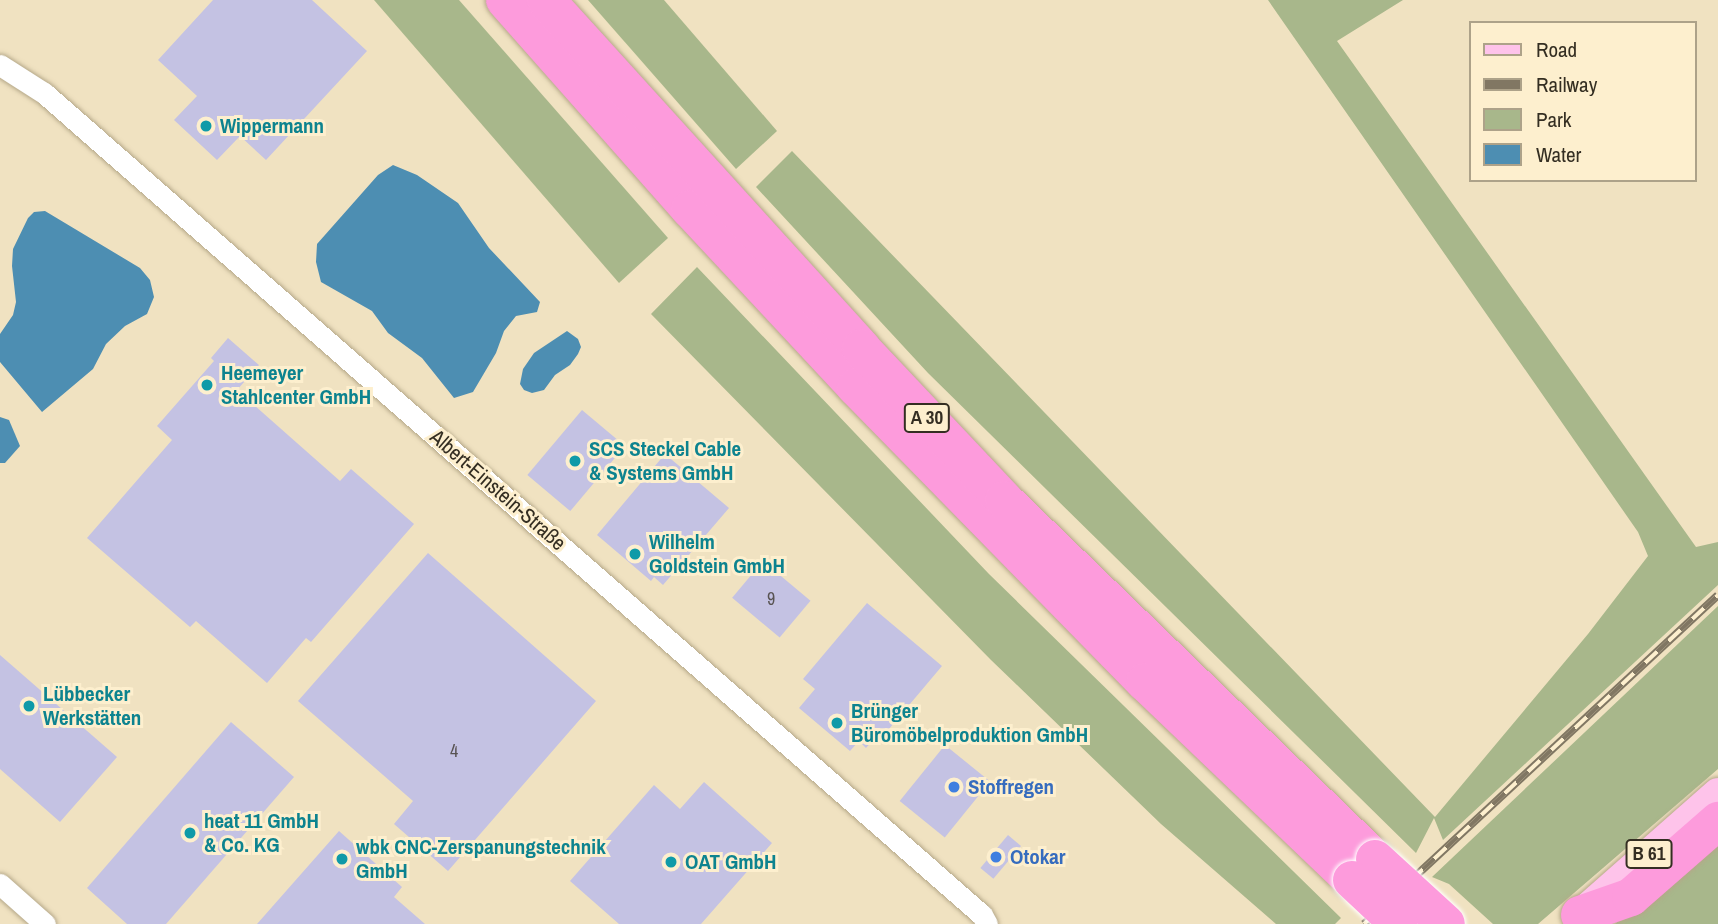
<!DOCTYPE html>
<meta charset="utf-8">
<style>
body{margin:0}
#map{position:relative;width:1718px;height:924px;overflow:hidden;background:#f0e2c1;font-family:"Archivo Narrow",sans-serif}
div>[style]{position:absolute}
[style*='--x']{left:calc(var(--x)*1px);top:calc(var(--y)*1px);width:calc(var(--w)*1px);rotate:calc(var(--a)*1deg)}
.green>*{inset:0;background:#a8b78b}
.water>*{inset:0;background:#4d8eb2}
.building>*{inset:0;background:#c4c2e3;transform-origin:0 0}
.roads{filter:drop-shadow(0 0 2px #b5a889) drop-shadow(0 0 2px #b5a889)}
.minor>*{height:21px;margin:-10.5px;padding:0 10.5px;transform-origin:10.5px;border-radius:10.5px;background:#fff}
.primary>*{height:33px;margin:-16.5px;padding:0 16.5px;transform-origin:16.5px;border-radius:16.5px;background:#fec3ea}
.motorway>*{height:38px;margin:-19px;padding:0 19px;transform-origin:19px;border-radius:19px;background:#fd9bdc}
.rail>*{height:8px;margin-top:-4px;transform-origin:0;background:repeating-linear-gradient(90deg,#fdefce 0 16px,#817763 0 32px);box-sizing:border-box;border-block:2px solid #817763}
.bridges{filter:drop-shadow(0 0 2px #fff) drop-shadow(0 0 2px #fff)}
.motorway-bridge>*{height:38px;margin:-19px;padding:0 19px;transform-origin:19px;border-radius:19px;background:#fd9bdc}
.dots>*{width:19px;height:19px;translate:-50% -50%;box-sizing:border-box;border:4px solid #fdefce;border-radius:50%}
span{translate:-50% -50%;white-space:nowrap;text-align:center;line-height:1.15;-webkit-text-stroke:6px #fdefce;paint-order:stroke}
.number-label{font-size:18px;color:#585352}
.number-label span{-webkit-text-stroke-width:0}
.shield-label span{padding:2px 5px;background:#fdefce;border:2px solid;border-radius:5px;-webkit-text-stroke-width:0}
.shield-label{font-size:19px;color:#342e22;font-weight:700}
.culture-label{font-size:21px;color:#0d838f;font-weight:700}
.left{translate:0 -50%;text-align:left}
.street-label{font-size:21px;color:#342e22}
.shop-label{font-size:21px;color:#366cbe;font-weight:700}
.legend{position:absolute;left:1469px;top:21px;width:228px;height:161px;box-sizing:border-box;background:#fdefce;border:2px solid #ada289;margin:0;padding:9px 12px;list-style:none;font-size:21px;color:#342e22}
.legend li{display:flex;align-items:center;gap:14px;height:35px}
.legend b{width:35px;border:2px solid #ada289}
</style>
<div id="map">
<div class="green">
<i style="clip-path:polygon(374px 0,459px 0,668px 238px,619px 283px)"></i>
<i style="clip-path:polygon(588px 0,664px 0,777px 131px,736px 169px)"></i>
<i style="clip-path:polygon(1268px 0,1403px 0,1337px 41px,1696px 547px,1718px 542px,1718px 585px,1443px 840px,1434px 818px,1416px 853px,928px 373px,756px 187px,792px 151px,1435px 817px,1588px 634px,1648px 556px,1638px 532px)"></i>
<i style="clip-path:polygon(697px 267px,989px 574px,1341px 918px,1335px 924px,1276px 924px,1161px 824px,991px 660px,651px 314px)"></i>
<i style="clip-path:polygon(1718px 606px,1718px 769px,1538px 924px,1493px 924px,1449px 884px,1432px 877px)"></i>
<i style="clip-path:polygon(1718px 833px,1718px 924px,1615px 924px,1715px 835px)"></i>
</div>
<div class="water">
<i style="clip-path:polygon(393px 165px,417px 175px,458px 203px,489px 248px,540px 302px,537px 312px,516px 316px,504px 331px,496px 353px,473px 392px,454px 398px,422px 358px,388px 333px,372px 311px,321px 282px,316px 262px,317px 244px,378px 175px)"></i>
<i style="clip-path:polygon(45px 211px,140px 268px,150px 280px,154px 297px,147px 314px,125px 326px,106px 344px,93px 369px,42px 412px,0 362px,0 334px,13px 315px,16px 302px,12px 266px,13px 249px,28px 218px,34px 212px)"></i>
<i style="clip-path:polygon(567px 331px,578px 339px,581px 347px,578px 354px,570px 365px,555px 375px,544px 390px,532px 393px,524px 390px,520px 384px,523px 369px,534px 353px)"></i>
<i style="clip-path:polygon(0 417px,9px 420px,20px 446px,5px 463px,0 463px)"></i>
</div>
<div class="building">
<i style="clip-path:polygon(213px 0,312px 0,367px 51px,266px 160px,240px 136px,217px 160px,174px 120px,197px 96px,158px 60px)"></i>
<i style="clip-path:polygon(228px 338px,259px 365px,237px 390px,340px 481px,351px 469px,414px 524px,311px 642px,306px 638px,267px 683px,196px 621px,190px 627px,87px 538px,172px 440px,157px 426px,214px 361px,211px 358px)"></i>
<i style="left:582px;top:410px;width:56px;height:85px;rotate:40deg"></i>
<i style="clip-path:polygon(665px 454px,729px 508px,663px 585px,654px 577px,651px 581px,597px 535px)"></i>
<i style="clip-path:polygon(428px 553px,596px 701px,448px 871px,394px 824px,413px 801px,298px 701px)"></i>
<i style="left:763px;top:561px;width:62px;height:48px;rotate:40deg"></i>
<i style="clip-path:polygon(867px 603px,942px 666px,878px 742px,874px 739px,866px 748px,859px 741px,850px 751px,799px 708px,815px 689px,803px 679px)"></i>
<i style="clip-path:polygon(0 655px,117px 757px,60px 822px,0 769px)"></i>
<i style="clip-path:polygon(231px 722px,294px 777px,166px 924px,127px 924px,87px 888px)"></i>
<i style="left:945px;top:745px;width:58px;height:72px;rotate:39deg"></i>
<i style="clip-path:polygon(704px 782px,772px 843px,701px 924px,619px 924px,570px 881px,654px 785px,680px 809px)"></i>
<i style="clip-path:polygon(339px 831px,402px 887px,394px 897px,425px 924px,257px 924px)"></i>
<i style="left:1008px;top:835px;width:17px;height:43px;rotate:40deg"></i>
</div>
<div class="roads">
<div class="minor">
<i style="--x:0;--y:65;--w:52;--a:32.5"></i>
<i style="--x:44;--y:93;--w:1247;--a:41.23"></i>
<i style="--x:982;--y:915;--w:10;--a:61"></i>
<i style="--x:0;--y:884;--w:60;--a:41.6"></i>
</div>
<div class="primary">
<i style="--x:1583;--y:913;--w:180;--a:-41.4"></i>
</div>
<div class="motorway">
<i style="--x:505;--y:0;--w:279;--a:48.5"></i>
<i style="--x:690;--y:209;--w:243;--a:47"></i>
<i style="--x:856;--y:387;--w:413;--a:45.6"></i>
<i style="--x:1145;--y:682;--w:286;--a:43.7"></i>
<i style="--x:546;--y:0;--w:469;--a:47.8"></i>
<i style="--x:861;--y:348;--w:209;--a:46.7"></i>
<i style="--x:1004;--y:500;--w:516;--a:44.06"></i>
<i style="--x:1580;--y:915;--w:54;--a:-19.4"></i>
<i style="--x:1631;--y:897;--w:116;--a:-41.1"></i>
</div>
</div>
<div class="rail">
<i style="--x:1364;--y:924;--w:483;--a:-42.9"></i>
</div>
<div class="bridges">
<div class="motorway-bridge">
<i style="--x:1375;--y:859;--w:96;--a:42.5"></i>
<i style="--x:1352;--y:880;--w:64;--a:43.1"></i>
</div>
</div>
<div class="dots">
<i style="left:206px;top:126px;background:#0f9aa8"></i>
<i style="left:207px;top:385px;background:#0f9aa8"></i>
<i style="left:575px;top:461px;background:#0f9aa8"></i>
<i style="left:635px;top:554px;background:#0f9aa8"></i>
<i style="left:29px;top:706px;background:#0f9aa8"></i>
<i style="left:837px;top:723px;background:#0f9aa8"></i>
<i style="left:954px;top:787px;background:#3f7fe0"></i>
<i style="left:190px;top:833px;background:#0f9aa8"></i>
<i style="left:996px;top:857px;background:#3f7fe0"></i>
<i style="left:342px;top:859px;background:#0f9aa8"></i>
<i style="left:671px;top:862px;background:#0f9aa8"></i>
</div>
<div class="number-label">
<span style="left:771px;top:599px">9</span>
<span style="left:454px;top:751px">4</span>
</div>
<div class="shield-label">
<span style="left:927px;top:418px">A 30</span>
<span style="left:1649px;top:854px">B 61</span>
</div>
<div class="culture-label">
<span class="left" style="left:220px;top:126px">Wippermann</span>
<span class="left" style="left:221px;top:385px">Heemeyer<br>Stahlcenter GmbH</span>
<span class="left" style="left:589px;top:461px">SCS Steckel Cable<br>&amp; Systems GmbH</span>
<span class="left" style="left:649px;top:554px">Wilhelm<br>Goldstein GmbH</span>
<span class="left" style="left:43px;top:706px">Lübbecker<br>Werkstätten</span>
<span class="left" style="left:851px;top:723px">Brünger<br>Büromöbelproduktion GmbH</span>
<span class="left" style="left:204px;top:833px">heat 11 GmbH<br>&amp; Co. KG</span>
<span class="left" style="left:356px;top:859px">wbk CNC-Zerspanungstechnik<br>GmbH</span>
<span class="left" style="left:685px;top:862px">OAT GmbH</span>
</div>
<div class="street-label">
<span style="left:498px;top:490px;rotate:41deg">Albert-Einstein-Straße</span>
</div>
<div class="shop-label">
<span class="left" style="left:968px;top:787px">Stoffregen</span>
<span class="left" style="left:1010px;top:857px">Otokar</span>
</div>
<ul class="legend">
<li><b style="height:9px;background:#fec3ea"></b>Road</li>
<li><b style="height:9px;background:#817763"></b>Railway</li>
<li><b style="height:19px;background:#a8b78b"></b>Park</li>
<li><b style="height:19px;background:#4d8eb2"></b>Water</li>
</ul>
</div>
